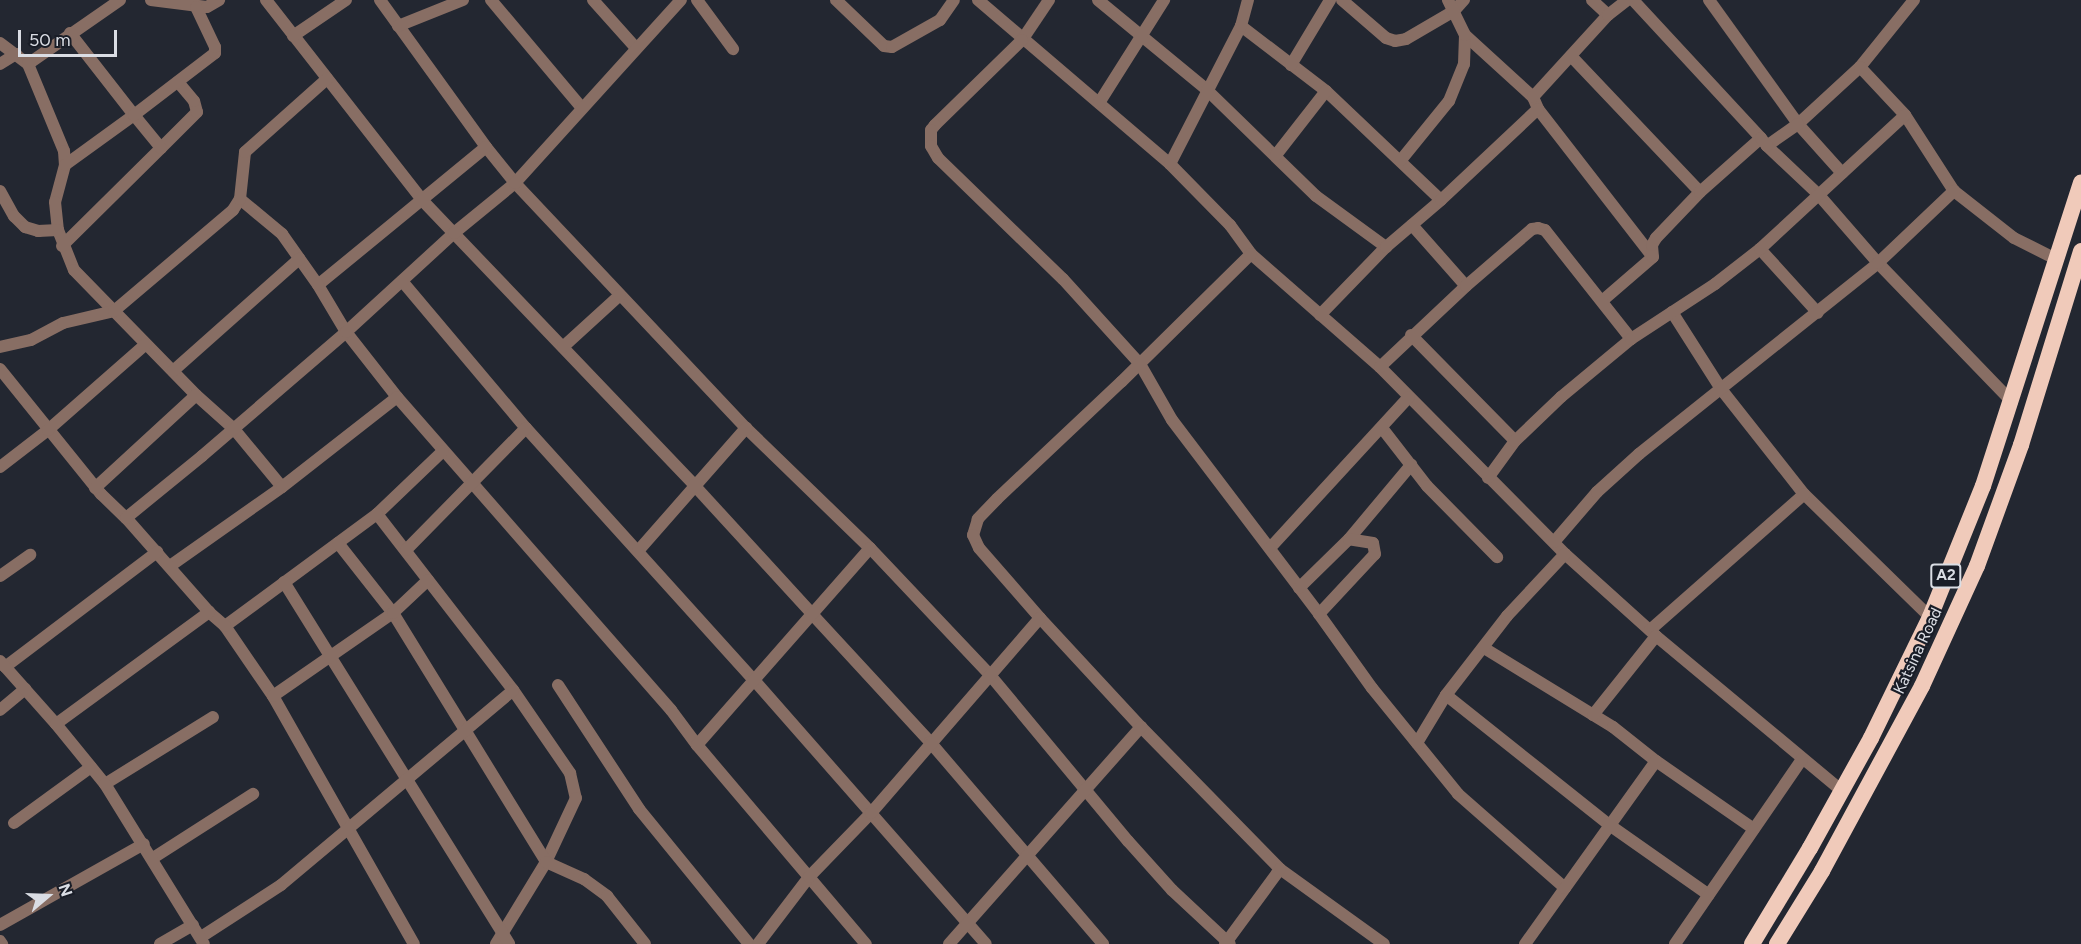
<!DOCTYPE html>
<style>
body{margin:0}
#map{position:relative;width:2081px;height:944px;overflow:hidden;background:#232731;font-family:Figtree,sans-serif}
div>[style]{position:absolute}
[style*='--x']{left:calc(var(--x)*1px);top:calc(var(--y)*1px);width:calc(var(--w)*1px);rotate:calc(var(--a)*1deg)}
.minor>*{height:12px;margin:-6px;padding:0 6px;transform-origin:6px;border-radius:6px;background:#886e64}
.tertiary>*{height:12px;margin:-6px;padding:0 6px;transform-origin:6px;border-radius:6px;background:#886e64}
.trunk>*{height:16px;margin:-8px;padding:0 8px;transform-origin:8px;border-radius:8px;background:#f0caba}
span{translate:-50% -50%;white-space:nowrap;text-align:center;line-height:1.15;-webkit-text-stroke:4.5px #191d27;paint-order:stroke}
.shield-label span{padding:2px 4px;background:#191d27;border:2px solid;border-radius:4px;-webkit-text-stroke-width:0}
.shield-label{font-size:15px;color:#dadde4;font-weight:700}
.street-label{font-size:16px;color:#dadde4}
.north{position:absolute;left:18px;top:866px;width:60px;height:60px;-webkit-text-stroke:4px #191d27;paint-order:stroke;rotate:71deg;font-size:16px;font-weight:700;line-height:24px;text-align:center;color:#dadde4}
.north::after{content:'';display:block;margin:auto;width:21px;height:27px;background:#dadde4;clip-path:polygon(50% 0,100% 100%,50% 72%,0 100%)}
.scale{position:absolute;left:18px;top:30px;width:99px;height:27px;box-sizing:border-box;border:3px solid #dadde4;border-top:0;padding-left:8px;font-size:18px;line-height:21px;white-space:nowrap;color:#dadde4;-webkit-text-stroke:4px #191d27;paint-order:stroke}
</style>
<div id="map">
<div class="minor">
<i style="--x:151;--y:0;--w:56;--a:7.1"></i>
<i style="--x:207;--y:7;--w:14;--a:-30"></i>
<i style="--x:266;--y:0;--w:255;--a:52"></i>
<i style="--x:423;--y:201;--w:393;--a:46.3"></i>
<i style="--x:694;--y:485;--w:175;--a:47.5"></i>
<i style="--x:812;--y:614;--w:174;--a:47.3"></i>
<i style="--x:930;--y:742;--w:266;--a:49.4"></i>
<i style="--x:380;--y:0;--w:181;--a:54.2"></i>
<i style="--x:486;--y:147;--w:46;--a:51.1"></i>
<i style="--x:515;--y:183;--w:337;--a:46.7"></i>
<i style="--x:746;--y:428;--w:173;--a:44.1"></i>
<i style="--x:870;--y:548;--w:175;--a:46.6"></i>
<i style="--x:990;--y:675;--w:216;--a:50.3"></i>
<i style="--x:1128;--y:841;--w:66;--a:48.1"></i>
<i style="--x:1172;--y:890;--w:79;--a:43"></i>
<i style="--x:491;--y:0;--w:140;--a:49.9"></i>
<i style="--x:593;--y:0;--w:64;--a:48.1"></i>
<i style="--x:697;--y:0;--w:61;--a:53.7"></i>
<i style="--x:836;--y:0;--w:66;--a:43.8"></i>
<i style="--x:884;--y:46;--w:8;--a:7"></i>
<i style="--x:892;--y:47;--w:55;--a:-29.4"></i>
<i style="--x:940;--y:20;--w:24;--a:-55"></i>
<i style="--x:978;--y:0;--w:253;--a:40.5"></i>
<i style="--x:1170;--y:164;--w:86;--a:45.5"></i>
<i style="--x:1230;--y:225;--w:36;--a:54"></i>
<i style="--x:1251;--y:254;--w:171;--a:41.2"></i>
<i style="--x:1380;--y:367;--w:263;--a:45.3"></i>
<i style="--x:1565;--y:554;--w:122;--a:42"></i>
<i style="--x:1656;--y:636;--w:242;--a:39.8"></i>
<i style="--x:1049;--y:0;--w:48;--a:124"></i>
<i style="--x:1022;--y:40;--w:122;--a:135.7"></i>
<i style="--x:935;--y:125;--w:6;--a:129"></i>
<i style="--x:931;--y:130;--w:16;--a:90"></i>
<i style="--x:931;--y:146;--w:14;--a:60"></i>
<i style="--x:938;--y:158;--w:174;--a:44.1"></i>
<i style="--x:1063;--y:279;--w:115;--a:47.8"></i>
<i style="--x:1140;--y:364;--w:64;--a:60.3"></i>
<i style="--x:1172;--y:420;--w:243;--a:52.8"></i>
<i style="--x:1319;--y:614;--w:91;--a:54.4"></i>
<i style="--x:1372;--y:688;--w:136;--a:50.9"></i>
<i style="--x:1458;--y:794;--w:142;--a:41.3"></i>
<i style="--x:1565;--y:888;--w:69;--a:125.5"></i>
<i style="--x:1098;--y:0;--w:141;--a:39.5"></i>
<i style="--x:1207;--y:90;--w:152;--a:44.2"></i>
<i style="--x:1316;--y:196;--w:87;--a:36.1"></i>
<i style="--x:1342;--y:0;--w:58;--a:40.8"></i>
<i style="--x:1386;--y:38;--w:9;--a:18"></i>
<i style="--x:1395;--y:41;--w:11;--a:-10"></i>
<i style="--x:1406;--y:39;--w:56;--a:-30.3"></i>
<i style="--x:1454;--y:11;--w:15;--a:-48"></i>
<i style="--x:1592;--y:0;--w:22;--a:43"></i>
<i style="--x:1633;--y:0;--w:188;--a:47.2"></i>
<i style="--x:1709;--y:0;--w:153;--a:54.3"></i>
<i style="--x:1798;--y:124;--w:66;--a:48.1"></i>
<i style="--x:1914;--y:0;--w:86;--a:128.9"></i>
<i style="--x:1860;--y:67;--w:84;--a:137.4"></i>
<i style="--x:1798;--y:124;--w:38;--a:145"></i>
<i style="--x:1767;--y:146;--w:70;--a:43.3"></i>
<i style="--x:1818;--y:194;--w:91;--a:49"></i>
<i style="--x:1878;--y:263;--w:193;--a:46"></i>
<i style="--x:398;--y:26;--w:70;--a:-21.8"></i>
<i style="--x:1241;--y:26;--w:107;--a:37.4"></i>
<i style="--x:1326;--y:91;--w:158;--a:43.5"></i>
<i style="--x:1465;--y:35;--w:92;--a:42.4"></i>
<i style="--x:1533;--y:97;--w:13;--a:67"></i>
<i style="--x:1538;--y:109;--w:187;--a:52.2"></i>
<i style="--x:293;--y:36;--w:64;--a:-34.2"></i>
<i style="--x:0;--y:43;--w:35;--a:37"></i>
<i style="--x:28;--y:64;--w:94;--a:67.5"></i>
<i style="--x:64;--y:151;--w:14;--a:86"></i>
<i style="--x:65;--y:165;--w:38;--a:105"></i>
<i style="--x:55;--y:202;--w:28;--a:84"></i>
<i style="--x:58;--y:230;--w:43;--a:68.2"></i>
<i style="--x:74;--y:270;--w:175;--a:45.7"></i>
<i style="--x:196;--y:395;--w:51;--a:41.8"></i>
<i style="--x:234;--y:429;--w:75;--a:50.4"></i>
<i style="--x:1571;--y:56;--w:187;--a:46.5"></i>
<i style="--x:0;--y:64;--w:19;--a:-32"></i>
<i style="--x:28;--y:64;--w:112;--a:-34.8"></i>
<i style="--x:1291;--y:65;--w:76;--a:-59"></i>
<i style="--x:1860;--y:67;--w:66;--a:46.8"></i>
<i style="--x:1905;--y:115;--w:90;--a:57.2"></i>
<i style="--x:1954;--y:191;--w:76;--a:38.1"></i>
<i style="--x:2014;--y:238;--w:47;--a:26.6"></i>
<i style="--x:1533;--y:97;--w:111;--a:-47.6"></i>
<i style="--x:1608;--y:15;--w:24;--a:-38"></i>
<i style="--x:1099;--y:103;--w:122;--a:-57.7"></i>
<i style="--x:486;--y:147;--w:217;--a:140.6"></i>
<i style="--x:318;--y:285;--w:55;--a:59.2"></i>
<i style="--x:346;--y:332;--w:83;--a:51.9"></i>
<i style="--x:397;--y:397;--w:416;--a:48.8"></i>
<i style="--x:671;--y:710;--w:44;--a:53.4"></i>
<i style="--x:697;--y:745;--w:261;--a:49.7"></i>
<i style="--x:161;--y:148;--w:51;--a:-45"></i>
<i style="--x:197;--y:112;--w:11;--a:-105"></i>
<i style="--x:194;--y:101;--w:25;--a:-130"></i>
<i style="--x:1276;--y:155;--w:81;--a:-52"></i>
<i style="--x:1401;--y:160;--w:76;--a:-50.9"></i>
<i style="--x:1449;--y:101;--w:40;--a:-68"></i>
<i style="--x:1464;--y:64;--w:29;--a:-88"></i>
<i style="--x:1465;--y:35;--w:39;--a:-116"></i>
<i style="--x:1170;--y:164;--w:155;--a:-62.8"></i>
<i style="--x:1241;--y:26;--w:27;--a:-75"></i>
<i style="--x:65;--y:165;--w:85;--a:-35.9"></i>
<i style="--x:134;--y:115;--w:104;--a:-128"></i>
<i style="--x:0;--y:191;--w:29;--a:61"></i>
<i style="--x:14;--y:216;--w:16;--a:45"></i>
<i style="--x:25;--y:227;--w:14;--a:17"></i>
<i style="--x:38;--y:231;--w:20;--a:-3"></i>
<i style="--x:240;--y:199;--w:55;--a:39.8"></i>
<i style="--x:282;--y:234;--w:62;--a:54.8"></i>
<i style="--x:1412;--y:225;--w:81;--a:48.5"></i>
<i style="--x:62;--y:246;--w:139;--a:-44.7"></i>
<i style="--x:161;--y:148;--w:43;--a:-129.3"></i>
<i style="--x:134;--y:115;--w:102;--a:-37.4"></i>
<i style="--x:215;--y:53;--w:6;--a:-90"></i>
<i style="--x:215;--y:47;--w:44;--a:-115.4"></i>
<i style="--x:1760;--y:249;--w:86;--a:47.8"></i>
<i style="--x:1251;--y:254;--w:182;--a:135.4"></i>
<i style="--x:1121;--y:382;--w:170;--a:136.7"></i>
<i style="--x:997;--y:499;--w:28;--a:134"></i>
<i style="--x:978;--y:519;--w:17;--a:107"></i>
<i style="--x:973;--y:535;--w:14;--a:65"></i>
<i style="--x:979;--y:548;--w:93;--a:48.9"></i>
<i style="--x:1040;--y:618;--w:149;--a:47.2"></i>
<i style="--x:1141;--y:727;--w:199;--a:45.6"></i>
<i style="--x:1280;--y:869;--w:128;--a:35.8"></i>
<i style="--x:402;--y:281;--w:192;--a:49.9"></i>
<i style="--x:526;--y:428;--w:340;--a:47.9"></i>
<i style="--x:754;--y:680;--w:351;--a:48.7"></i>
<i style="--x:1602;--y:301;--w:67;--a:-40.8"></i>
<i style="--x:1653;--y:257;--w:12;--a:-95"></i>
<i style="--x:1652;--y:245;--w:8;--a:-60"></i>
<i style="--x:1656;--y:238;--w:64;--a:-46.3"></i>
<i style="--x:1700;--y:192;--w:81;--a:-41.5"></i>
<i style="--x:1761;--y:138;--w:10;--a:53"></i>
<i style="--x:1672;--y:312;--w:91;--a:57.5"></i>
<i style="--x:1721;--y:389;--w:134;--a:51.7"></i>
<i style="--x:1804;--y:494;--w:176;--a:44.3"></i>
<i style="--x:1320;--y:315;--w:95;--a:-45.9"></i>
<i style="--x:1386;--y:247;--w:72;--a:-40.5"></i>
<i style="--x:1441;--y:200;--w:133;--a:-43.2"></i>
<i style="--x:1411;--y:335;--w:148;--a:45.5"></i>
<i style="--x:0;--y:347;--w:32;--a:-13"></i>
<i style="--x:31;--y:340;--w:36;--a:-28"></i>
<i style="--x:63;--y:323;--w:52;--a:-13.2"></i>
<i style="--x:114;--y:311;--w:156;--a:-40.3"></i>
<i style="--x:233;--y:210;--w:13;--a:-58"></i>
<i style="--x:240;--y:199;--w:47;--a:-83.9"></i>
<i style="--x:245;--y:152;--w:110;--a:-41.7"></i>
<i style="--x:563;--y:347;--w:77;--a:-42.4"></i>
<i style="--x:1380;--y:367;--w:118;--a:-43.3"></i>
<i style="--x:1466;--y:286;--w:87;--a:-40.8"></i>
<i style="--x:1532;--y:229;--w:6;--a:-9"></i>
<i style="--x:1538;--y:228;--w:7;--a:16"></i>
<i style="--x:1545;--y:230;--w:139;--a:51.7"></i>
<i style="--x:0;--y:369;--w:161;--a:51.1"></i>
<i style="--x:101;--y:494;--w:35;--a:44"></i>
<i style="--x:173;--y:371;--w:169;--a:-41.6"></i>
<i style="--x:1382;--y:428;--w:73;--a:52.2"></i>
<i style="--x:1427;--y:486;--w:100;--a:45.4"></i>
<i style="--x:443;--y:451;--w:91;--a:136.3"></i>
<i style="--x:377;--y:514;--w:222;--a:52.3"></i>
<i style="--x:513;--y:690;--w:101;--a:55.5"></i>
<i style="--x:570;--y:773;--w:26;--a:77"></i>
<i style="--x:576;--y:798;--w:71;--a:115.1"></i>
<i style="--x:546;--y:862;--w:96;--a:121.4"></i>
<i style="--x:0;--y:467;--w:61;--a:-37.6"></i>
<i style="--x:48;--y:430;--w:130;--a:-41.3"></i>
<i style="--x:1488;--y:478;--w:46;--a:-53.9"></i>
<i style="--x:1515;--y:441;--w:64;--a:-43.7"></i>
<i style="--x:1561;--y:397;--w:91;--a:-39.6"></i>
<i style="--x:1631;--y:339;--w:100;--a:-33.2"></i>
<i style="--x:1715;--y:284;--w:57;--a:-37.9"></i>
<i style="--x:1760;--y:249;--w:197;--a:-42.7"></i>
<i style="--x:95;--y:488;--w:137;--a:-42.6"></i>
<i style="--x:377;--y:514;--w:189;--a:143.6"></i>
<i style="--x:225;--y:626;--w:85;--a:55.6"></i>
<i style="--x:273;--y:696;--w:285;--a:60.4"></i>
<i style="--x:1554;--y:542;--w:66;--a:-49.3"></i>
<i style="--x:1597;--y:492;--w:57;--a:-42.1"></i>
<i style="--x:1639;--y:454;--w:306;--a:-38.6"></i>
<i style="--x:1878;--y:263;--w:105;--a:-43.5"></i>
<i style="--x:338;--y:543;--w:89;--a:51.8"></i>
<i style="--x:393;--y:613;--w:292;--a:58.4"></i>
<i style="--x:546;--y:862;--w:42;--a:24.1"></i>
<i style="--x:584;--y:879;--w:29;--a:36"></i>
<i style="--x:607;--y:896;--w:61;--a:51.6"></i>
<i style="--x:1270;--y:548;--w:205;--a:-47.4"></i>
<i style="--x:406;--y:550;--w:171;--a:-45.5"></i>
<i style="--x:638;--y:551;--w:164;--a:-48.7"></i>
<i style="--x:170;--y:566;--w:137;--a:-35.2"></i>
<i style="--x:282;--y:487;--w:146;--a:-38"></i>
<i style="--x:0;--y:576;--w:37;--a:-35"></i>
<i style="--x:284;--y:582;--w:426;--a:58.1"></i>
<i style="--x:1299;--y:588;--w:70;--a:-44.4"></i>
<i style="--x:1349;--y:539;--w:97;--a:-50"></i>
<i style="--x:1319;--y:614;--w:82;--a:-47"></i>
<i style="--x:1375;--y:554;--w:11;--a:-100"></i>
<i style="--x:1373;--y:543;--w:24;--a:-171"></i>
<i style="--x:225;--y:626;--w:21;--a:-139"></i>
<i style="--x:209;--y:612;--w:125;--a:-131.4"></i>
<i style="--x:126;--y:518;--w:98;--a:-39.2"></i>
<i style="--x:202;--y:456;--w:190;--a:-40.7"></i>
<i style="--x:346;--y:332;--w:147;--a:-42.5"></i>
<i style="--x:454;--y:233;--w:79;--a:-39.3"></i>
<i style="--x:515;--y:183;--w:247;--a:-47.8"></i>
<i style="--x:1650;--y:630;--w:205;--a:-41.4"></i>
<i style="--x:1484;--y:648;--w:151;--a:31.5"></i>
<i style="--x:1613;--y:727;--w:55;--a:38.3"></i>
<i style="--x:1656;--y:761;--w:119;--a:34.8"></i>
<i style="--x:5;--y:667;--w:191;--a:-37.1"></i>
<i style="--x:558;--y:685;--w:148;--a:56.8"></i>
<i style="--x:639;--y:809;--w:174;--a:50.8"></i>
<i style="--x:1446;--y:695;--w:207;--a:38.5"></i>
<i style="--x:1608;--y:824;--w:123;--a:35.1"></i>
<i style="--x:273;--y:696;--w:146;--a:-34.7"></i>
<i style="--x:393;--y:613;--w:48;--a:-43.3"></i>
<i style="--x:0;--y:710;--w:33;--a:-40"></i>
<i style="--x:1593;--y:715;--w:101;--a:-51.4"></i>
<i style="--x:56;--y:724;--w:190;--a:-36.2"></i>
<i style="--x:1417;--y:743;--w:56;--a:-58.9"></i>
<i style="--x:1446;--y:695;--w:100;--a:-52.3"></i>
<i style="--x:1507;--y:616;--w:85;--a:-46.9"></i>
<i style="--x:697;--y:745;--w:262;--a:-48.7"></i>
<i style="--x:105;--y:784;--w:127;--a:-31.8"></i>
<i style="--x:14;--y:823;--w:95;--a:-36"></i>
<i style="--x:153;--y:858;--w:119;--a:-32.6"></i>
<i style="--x:1565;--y:888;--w:156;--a:-54.4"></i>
<i style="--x:0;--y:925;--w:165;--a:-29.4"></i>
<i style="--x:201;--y:937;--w:95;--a:-33"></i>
<i style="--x:281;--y:885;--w:303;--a:-40"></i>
<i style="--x:0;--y:941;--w:4;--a:56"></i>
<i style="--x:160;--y:944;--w:38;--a:-30"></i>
<i style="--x:758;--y:944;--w:84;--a:-52.7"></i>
<i style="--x:809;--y:877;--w:89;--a:-45.9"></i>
<i style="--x:871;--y:813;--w:258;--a:-49.1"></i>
<i style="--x:949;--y:944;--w:290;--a:-48.5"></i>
<i style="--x:1225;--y:944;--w:93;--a:-53.7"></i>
<i style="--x:1675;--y:944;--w:224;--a:-55.5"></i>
</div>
<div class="tertiary">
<i style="--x:0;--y:661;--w:84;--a:48.4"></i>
<i style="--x:56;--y:724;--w:77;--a:50.8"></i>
<i style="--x:105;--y:784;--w:188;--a:58.3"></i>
</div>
<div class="trunk">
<i style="--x:1752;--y:944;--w:112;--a:-58.9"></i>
<i style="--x:1810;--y:848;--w:126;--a:-61"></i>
<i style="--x:1871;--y:738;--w:135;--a:-64"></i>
<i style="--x:1930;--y:617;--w:141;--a:-68"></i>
<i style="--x:1983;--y:486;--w:319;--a:-72.1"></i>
<i style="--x:1777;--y:944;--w:86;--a:-58.3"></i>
<i style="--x:1822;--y:871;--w:210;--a:-61.6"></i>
<i style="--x:1922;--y:686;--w:132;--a:-65.4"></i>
<i style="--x:1977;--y:566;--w:129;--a:-70"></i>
<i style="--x:2021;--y:445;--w:203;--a:-72.8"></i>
</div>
<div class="shield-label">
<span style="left:1946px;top:576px">A2</span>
</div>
<div class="street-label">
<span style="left:1918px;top:651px;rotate:-65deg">Katsina Road</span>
</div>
<div class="north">N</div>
<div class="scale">50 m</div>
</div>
